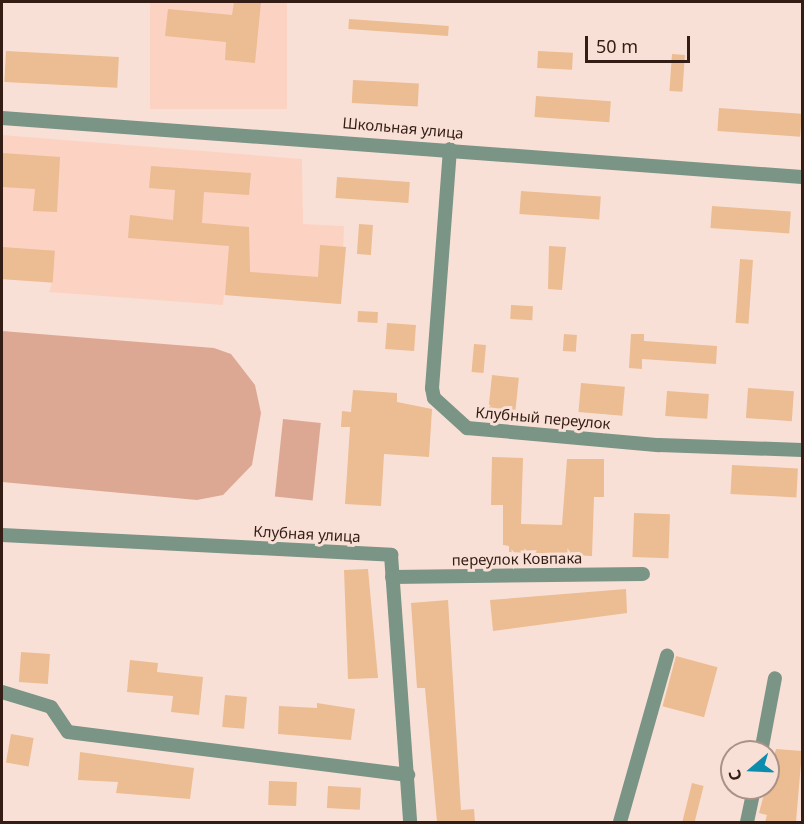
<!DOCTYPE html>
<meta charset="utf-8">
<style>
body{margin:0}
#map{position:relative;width:804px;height:824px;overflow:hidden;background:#f9e0d6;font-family:"Noto Sans",sans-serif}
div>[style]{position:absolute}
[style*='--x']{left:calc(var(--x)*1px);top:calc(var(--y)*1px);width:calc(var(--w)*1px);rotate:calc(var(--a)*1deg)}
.built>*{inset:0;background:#fcd2c2;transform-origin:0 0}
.green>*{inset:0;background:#dda893;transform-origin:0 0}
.building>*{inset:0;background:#ecbc92;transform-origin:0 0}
.minor>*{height:14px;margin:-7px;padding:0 7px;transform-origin:7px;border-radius:7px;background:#7a9486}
span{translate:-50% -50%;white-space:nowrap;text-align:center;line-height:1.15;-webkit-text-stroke:6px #f9e0d6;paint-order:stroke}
.street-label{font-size:15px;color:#331d14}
.frame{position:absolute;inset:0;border:3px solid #331d14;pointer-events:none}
.north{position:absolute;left:720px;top:740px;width:60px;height:60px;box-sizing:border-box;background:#f9e0d6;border:2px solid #aa9288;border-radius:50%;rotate:251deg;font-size:16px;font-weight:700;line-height:24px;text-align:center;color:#331d14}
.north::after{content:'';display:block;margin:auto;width:21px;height:27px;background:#0c8dad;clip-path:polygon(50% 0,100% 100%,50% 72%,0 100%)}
.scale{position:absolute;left:585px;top:36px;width:105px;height:27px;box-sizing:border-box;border:3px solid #331d14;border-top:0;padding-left:8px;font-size:18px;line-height:21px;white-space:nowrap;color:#331d14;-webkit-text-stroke:4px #f9e0d6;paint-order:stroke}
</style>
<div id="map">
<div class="built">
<i style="left:150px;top:2px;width:137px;height:107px"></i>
<i style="clip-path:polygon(2px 135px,302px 159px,303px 224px,344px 226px,341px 304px,224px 295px,223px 305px,49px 292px,52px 283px,2px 279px)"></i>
</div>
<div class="green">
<i style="clip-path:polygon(2px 331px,214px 348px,231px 354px,255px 385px,261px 413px,252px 465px,223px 495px,197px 500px,2px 482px)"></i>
<i style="left:283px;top:419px;width:38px;height:78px;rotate:6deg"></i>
</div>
<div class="building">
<i style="clip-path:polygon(234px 2px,261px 2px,255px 63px,225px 60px,226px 42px,165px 36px,168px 9px,232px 15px)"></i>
<i style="left:349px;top:19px;width:100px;height:10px;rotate:4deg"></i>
<i style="left:6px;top:51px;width:113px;height:31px;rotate:3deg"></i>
<i style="left:538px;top:51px;width:35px;height:17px;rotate:3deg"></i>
<i style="left:672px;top:54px;width:13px;height:37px;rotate:4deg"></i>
<i style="left:353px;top:80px;width:66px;height:23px;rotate:3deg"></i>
<i style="left:536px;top:96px;width:75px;height:21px;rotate:4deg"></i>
<i style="left:719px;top:108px;width:83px;height:23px;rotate:4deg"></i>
<i style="clip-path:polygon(2px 153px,60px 157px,57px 212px,33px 211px,35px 189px,2px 187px)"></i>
<i style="clip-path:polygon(151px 166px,251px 173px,249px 195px,204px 192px,202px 223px,249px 227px,250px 272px,318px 277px,320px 245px,346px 247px,341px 304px,225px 295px,229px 246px,128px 238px,130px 215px,173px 220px,175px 190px,149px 188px)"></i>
<i style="left:337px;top:177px;width:73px;height:21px;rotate:4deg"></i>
<i style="left:521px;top:191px;width:80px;height:23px;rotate:4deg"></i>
<i style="left:712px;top:206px;width:79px;height:22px;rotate:4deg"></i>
<i style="left:359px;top:224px;width:14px;height:30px;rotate:4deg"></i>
<i style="clip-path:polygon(549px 246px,566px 247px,562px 290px,548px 289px)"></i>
<i style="left:2px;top:247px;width:53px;height:32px;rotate:4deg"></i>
<i style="left:740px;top:259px;width:13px;height:64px;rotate:4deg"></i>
<i style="left:511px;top:305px;width:22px;height:14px;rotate:3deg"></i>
<i style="left:358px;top:311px;width:20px;height:11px;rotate:3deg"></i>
<i style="left:387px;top:323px;width:29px;height:26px;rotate:4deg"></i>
<i style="left:564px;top:334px;width:13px;height:17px;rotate:4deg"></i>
<i style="clip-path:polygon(631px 334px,644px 334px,644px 341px,717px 346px,716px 364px,642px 359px,642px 369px,629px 368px)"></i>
<i style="left:474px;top:344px;width:12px;height:28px;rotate:5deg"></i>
<i style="left:492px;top:375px;width:27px;height:34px;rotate:6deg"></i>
<i style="left:581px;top:383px;width:44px;height:29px;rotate:5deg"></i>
<i style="left:748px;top:388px;width:46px;height:30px;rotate:4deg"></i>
<i style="clip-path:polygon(353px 390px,397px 393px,397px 402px,432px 409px,429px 457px,384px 454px,381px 506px,345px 504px,350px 427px,341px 427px,342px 411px,351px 412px)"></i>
<i style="left:667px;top:391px;width:42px;height:25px;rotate:4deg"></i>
<i style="clip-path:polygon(492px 457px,523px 458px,521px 524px,562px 525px,567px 459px,604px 459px,604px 497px,594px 497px,592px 556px,509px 552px,509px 546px,503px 545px,503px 505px,491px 505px)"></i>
<i style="left:732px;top:465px;width:66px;height:29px;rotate:3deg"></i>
<i style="left:634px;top:513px;width:36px;height:44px;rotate:2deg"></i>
<i style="clip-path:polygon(368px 569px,378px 678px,348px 679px,344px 570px)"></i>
<i style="clip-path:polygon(626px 589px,627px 613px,493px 631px,490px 600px)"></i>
<i style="clip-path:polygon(448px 600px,461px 810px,474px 809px,475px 822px,437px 822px,425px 688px,417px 688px,411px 603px)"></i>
<i style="left:21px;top:652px;width:29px;height:30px;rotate:4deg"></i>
<i style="left:676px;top:656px;width:43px;height:52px;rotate:15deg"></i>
<i style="clip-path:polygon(130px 660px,158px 663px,157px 672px,203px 677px,199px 715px,171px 712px,173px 696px,127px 692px)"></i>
<i style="left:225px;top:695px;width:22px;height:32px;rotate:5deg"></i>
<i style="clip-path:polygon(317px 703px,355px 709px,351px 740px,278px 734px,279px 706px,317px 708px)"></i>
<i style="left:11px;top:734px;width:23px;height:29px;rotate:10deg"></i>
<i style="clip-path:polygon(776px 749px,802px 751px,796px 822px,765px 822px,767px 815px,759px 813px)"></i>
<i style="clip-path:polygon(80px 752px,194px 768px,190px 799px,116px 793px,118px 782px,78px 780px)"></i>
<i style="left:269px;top:781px;width:28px;height:24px;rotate:2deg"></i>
<i style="left:692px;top:783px;width:12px;height:41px;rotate:14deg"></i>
<i style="left:328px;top:786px;width:33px;height:22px;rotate:3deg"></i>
</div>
<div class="minor">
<i style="--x:2;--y:118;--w:802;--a:4.22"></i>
<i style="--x:450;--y:149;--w:240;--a:94.3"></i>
<i style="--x:432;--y:388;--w:10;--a:79"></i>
<i style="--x:434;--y:398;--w:45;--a:42.3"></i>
<i style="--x:467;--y:428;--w:193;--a:5.1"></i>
<i style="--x:659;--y:445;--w:143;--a:2"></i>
<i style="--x:2;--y:535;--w:390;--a:2.9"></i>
<i style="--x:391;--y:555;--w:268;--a:85.9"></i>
<i style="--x:392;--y:577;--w:251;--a:-0.7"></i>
<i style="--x:2;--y:692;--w:51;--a:17"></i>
<i style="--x:51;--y:707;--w:30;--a:56"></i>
<i style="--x:68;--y:732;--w:343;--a:7.2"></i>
<i style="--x:761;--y:752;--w:75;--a:-79.3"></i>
<i style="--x:620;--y:822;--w:173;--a:-74.2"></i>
<i style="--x:747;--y:822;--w:35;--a:-78"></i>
</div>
<div class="street-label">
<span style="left:403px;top:128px;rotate:5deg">Школьная улица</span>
<span style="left:543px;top:418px;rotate:5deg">Клубный переулок</span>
<span style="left:307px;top:534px;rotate:3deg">Клубная улица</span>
<span style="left:517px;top:559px;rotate:-1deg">переулок Ковпака</span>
</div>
<div class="frame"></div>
<div class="north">С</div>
<div class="scale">50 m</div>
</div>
